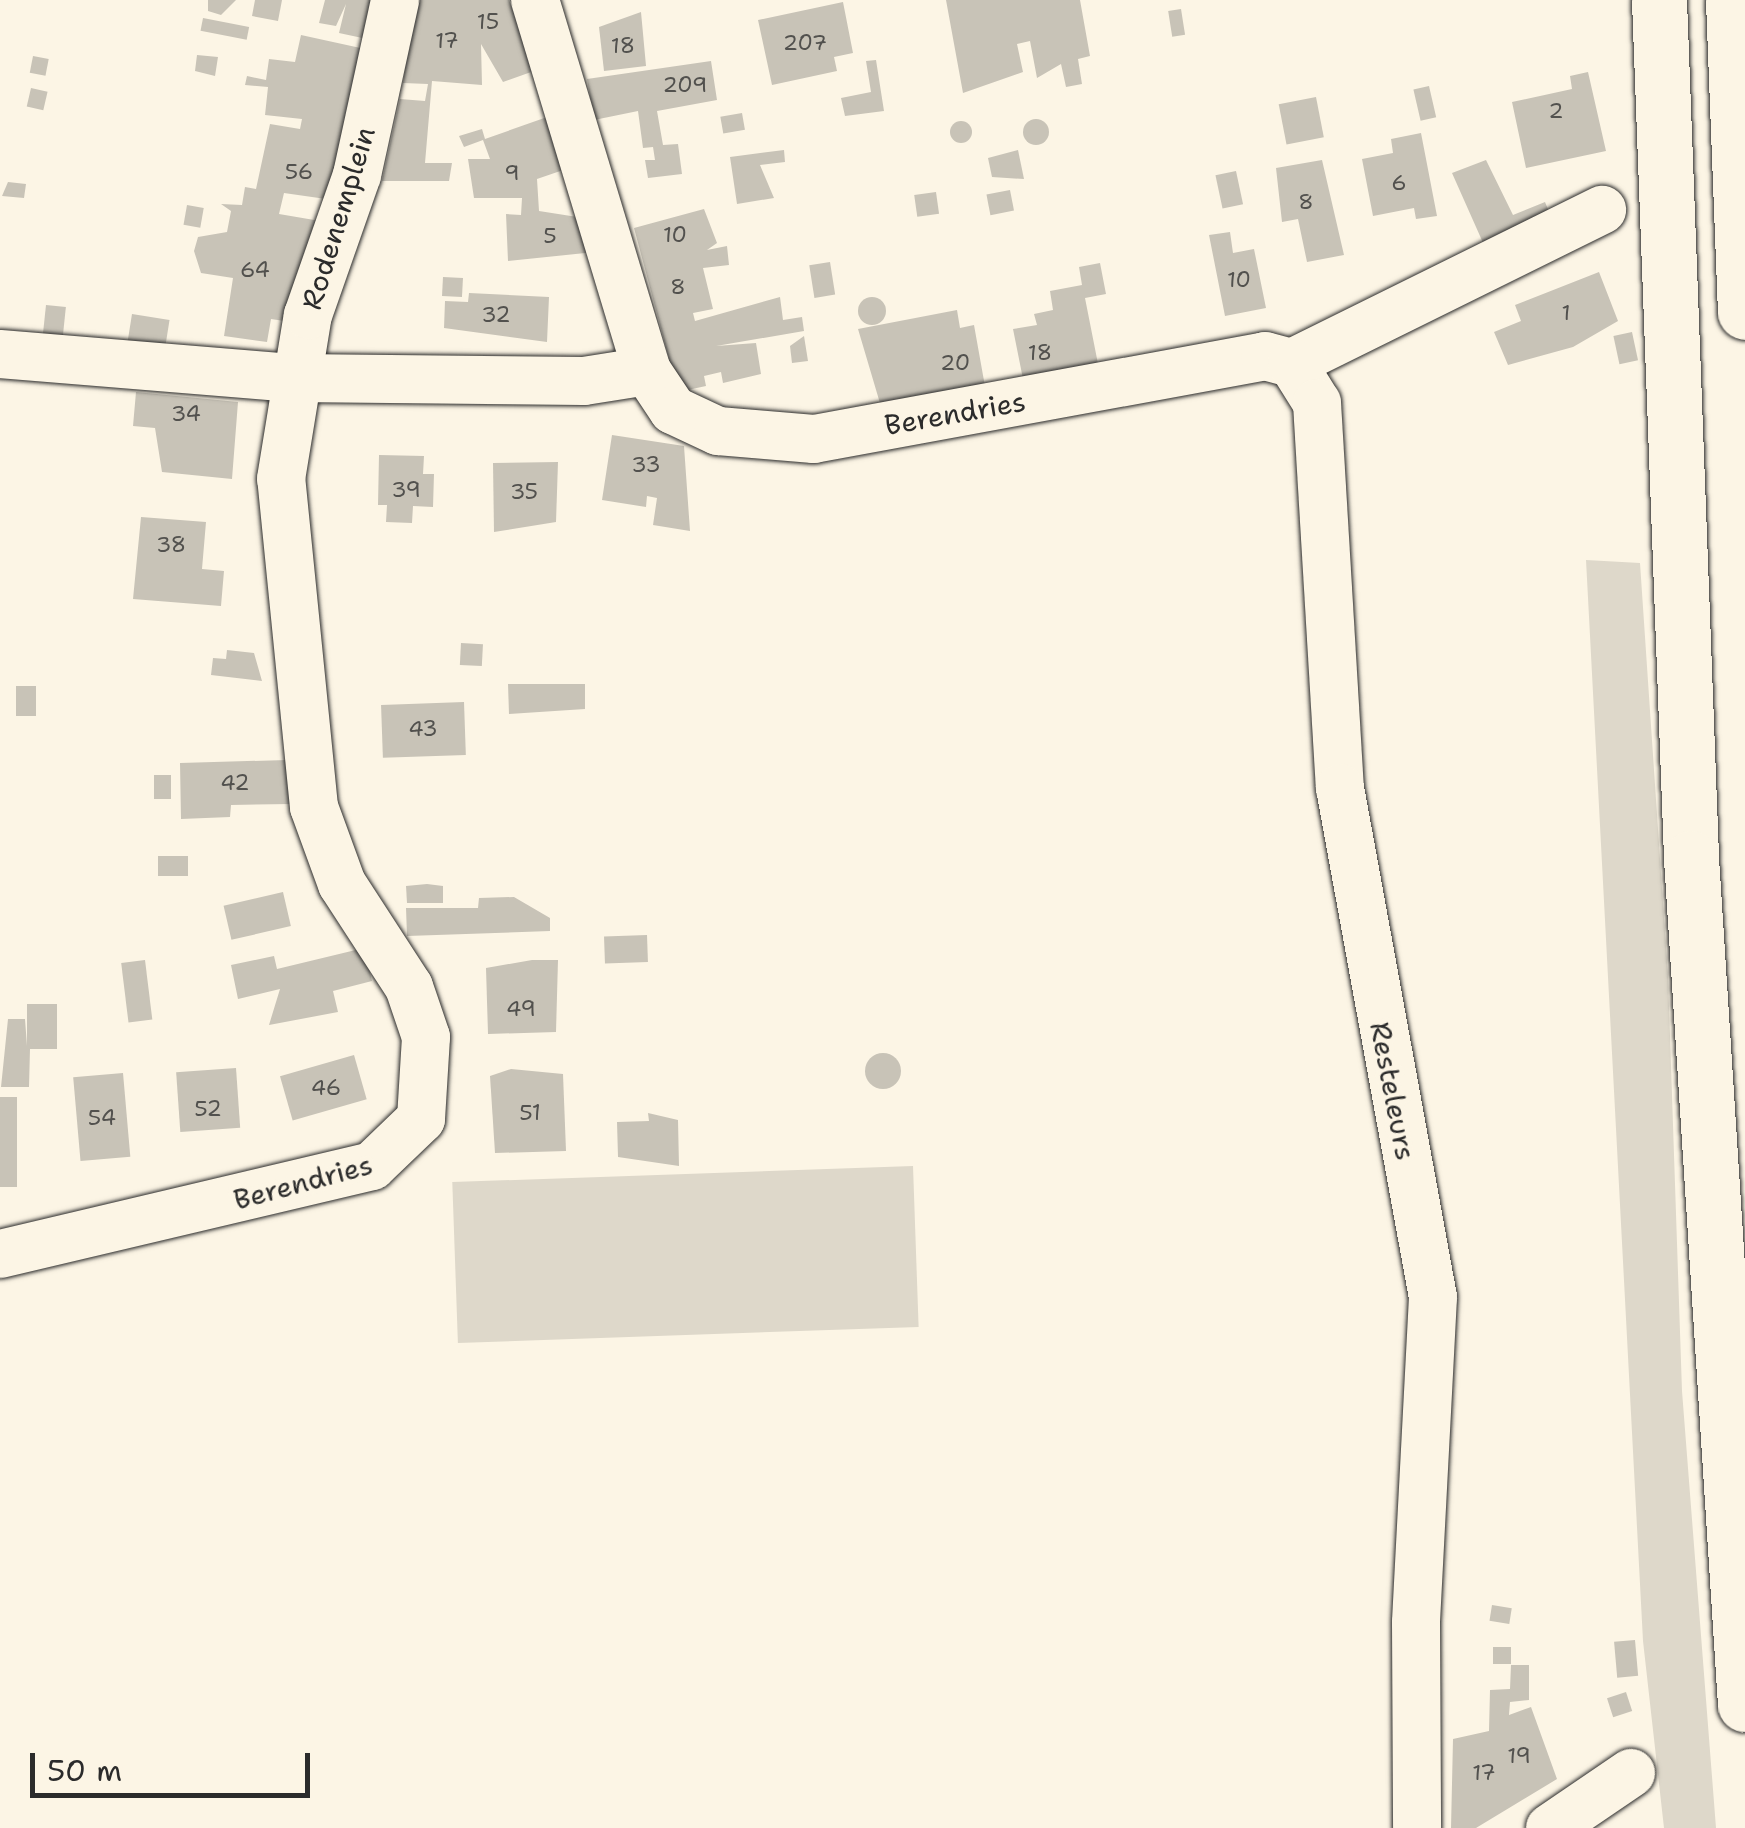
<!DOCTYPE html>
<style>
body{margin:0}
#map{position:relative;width:1745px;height:1828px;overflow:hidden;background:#fcf5e5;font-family:"Shantell Sans",sans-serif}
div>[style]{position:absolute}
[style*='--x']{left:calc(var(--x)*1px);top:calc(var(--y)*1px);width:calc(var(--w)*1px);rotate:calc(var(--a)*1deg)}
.green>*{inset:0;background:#ded8ca;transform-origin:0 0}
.building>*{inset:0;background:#c8c3b7;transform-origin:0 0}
.round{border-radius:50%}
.roads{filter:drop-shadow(0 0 2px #2b2b2b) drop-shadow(0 0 2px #2b2b2b)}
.minor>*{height:48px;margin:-24px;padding:0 24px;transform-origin:24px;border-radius:24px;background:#fcf5e5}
.highway>*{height:55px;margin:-27.5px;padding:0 27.5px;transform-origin:27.5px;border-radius:27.5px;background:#fcf5e5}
span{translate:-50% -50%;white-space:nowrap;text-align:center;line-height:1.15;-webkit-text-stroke:10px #fcf5e5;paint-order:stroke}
.number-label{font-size:22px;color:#52514e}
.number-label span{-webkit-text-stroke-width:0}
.street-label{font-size:28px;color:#2b2b2b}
.scale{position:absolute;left:30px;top:1753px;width:280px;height:45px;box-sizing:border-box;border:5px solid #2b2b2b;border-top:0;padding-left:12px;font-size:30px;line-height:35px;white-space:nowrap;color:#2b2b2b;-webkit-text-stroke:8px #fcf5e5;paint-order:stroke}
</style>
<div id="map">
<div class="green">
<i style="clip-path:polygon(1586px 560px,1640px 563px,1668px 977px,1682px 1391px,1716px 1828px,1664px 1828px,1643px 1641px)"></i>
<i style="left:913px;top:1166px;width:161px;height:461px;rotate:88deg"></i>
</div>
<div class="building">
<i style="clip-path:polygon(208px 0,236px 0,221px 15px,208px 11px)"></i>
<i style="clip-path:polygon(255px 0,282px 0,278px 21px,252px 16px)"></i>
<i style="clip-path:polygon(325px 0,375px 0,367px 39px,339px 33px,346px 4px,336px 26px,319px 23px)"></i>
<i style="clip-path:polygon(414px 0,509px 0,534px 71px,503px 82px,481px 44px,482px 85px,432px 81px,425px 163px,452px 163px,449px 181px,382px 181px,400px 99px,425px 101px,428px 84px,403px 83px)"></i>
<i style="clip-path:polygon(946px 0,1080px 0,1090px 56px,1078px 59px,1082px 84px,1066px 87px,1061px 64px,1037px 78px,1030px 41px,1017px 44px,1023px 72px,963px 93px)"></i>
<i style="clip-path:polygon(843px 2px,853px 53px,834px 57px,837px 71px,772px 85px,758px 20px)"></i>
<i style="left:1181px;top:9px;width:26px;height:13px;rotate:81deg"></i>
<i style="clip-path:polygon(641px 12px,646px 66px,604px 71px,599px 27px)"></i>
<i style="left:203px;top:18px;width:47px;height:13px;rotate:11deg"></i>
<i style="clip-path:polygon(301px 35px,365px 49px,333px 200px,284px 193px,279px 214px,326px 222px,291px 322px,271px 319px,267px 342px,224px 336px,233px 278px,201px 273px,194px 251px,198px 237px,227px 232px,231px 211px,221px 204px,242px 205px,245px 187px,256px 189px,270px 124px,300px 129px,302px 119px,265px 115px,268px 87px,245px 85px,247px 76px,266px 80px,269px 59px,295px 62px)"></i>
<i style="clip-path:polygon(197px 55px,218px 57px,215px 76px,195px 71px)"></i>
<i style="left:33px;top:56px;width:16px;height:17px;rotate:11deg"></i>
<i style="clip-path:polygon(876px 60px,884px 111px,845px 116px,841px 98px,871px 92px,866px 61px)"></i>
<i style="clip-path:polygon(711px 61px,717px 100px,657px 111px,663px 145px,678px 144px,682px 174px,648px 178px,645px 160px,655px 160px,653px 147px,643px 148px,638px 111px,594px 120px,587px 79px)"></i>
<i style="clip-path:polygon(1588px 72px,1606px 151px,1526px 168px,1512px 102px,1572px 89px,1570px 76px)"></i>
<i style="left:1429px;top:86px;width:32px;height:16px;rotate:77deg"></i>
<i style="left:31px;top:88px;width:17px;height:19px;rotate:13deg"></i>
<i style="left:1316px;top:97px;width:41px;height:38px;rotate:79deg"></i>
<i style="left:742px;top:113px;width:17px;height:22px;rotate:80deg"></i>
<i style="clip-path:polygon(550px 116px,569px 168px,537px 179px,539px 211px,590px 219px,595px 252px,508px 261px,506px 214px,521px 215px,522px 198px,474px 198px,468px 159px,490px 159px,483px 140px,464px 147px,459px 136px,482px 129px,485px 139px)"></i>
<i class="round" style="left:1023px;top:119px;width:26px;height:26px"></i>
<i class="round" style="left:950px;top:121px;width:22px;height:22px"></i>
<i style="clip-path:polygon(1421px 133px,1437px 216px,1416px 219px,1414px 208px,1373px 216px,1362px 159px,1393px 153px,1391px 139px)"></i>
<i style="clip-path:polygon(784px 150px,785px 162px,760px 165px,774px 198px,737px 204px,730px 157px)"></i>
<i style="clip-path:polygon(1018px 150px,1024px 179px,992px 177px,988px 158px)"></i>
<i style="clip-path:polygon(1322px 160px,1344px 255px,1307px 262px,1298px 219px,1282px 222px,1276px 168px)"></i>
<i style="clip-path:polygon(1486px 160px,1513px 215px,1545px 202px,1550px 214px,1484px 245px,1452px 173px)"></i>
<i style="left:1236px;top:171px;width:34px;height:21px;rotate:78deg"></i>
<i style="clip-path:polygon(26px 184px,24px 198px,2px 196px,8px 182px)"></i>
<i style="left:1010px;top:190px;width:21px;height:24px;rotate:79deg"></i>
<i style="left:936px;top:192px;width:22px;height:22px;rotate:82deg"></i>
<i style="left:187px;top:205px;width:17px;height:20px;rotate:10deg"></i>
<i style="clip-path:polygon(704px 209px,717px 243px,707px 250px,727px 246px,729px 265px,703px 268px,713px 309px,693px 313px,695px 321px,780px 297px,783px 320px,802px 317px,804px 331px,716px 346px,756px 343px,761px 374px,723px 383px,721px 372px,704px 376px,706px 386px,678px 392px,634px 228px)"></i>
<i style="clip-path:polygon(1230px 232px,1233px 253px,1254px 249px,1266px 308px,1225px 316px,1209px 235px)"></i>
<i style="left:830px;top:262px;width:33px;height:21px;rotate:81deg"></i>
<i style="clip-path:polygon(1100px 263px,1106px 294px,1085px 298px,1099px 369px,1024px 384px,1013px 329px,1037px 325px,1034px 314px,1053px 310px,1050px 291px,1082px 285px,1079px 267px)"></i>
<i style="clip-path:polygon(1599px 272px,1618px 321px,1573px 347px,1508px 365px,1494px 332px,1521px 321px,1515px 305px)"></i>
<i style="left:443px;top:277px;width:20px;height:19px;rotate:3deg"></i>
<i style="clip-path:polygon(469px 293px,549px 297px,547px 342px,444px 328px,445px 301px,468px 302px)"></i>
<i class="round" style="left:858px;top:297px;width:28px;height:28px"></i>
<i style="left:46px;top:305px;width:20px;height:31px;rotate:6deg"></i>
<i style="clip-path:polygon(957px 310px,960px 328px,974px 325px,986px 392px,882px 410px,858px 329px)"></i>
<i style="left:132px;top:314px;width:38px;height:33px;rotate:9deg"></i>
<i style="left:1632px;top:332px;width:29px;height:19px;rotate:78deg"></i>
<i style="clip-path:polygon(804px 336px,808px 361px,792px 363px,790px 346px)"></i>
<i style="clip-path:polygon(136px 392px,238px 402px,232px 479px,162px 472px,155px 428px,133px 426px)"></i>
<i style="clip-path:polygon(612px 435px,684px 446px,690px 531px,653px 525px,657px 498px,647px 496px,646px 507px,602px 500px)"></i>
<i style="clip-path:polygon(379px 455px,424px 456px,423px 474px,434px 474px,433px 507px,413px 506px,412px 523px,386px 522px,387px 505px,378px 505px)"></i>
<i style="clip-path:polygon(558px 462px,556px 522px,494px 532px,493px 463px)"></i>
<i style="clip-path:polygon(141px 517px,206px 522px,202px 569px,224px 571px,221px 606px,133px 599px)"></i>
<i style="left:461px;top:643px;width:22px;height:22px;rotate:3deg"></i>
<i style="clip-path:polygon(227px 650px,254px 653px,262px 681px,211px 675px,213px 658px,226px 659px)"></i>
<i style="clip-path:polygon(508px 684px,585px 684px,585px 709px,509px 714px)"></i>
<i style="left:16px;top:686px;width:20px;height:30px"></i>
<i style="left:464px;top:702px;width:53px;height:83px;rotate:88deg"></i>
<i style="clip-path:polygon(287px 760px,291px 804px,231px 805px,230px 817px,181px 819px,180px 763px)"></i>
<i style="left:154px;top:775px;width:17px;height:24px"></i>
<i style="left:188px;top:856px;width:20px;height:30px;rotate:90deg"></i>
<i style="clip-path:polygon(427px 884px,443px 886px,443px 903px,407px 903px,406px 886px)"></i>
<i style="left:283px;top:892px;width:35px;height:61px;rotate:77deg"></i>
<i style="clip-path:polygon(514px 897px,550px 918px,550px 931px,407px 936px,406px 908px,478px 908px,479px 898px)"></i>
<i style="left:647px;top:935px;width:27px;height:43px;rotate:88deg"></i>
<i style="clip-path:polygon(364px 948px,372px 981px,333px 991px,338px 1012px,269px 1025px,280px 989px,238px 999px,231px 965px,274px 956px,277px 969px)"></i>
<i style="left:145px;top:960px;width:60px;height:24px;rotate:83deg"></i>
<i style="clip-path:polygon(532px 960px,558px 960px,556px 1032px,488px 1034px,486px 968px)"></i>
<i style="clip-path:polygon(27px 1004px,57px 1004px,57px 1049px,30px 1049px,29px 1087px,1px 1087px,8px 1019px,25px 1019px,27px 1046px)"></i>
<i class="round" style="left:865px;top:1053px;width:36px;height:36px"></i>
<i style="left:354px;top:1055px;width:46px;height:77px;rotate:74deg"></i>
<i style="left:236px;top:1068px;width:60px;height:60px;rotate:86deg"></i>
<i style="clip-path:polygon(511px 1069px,563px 1074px,566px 1151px,495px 1153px,490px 1076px)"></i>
<i style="left:123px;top:1073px;width:84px;height:50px;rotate:85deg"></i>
<i style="left:0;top:1097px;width:17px;height:90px"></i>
<i style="clip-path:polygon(648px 1113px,678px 1120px,679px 1166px,618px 1157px,617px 1122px,649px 1121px)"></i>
<i style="left:1492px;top:1605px;width:20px;height:16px;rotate:9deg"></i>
<i style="left:1635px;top:1640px;width:36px;height:21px;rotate:85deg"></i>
<i style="left:1493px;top:1647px;width:18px;height:17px"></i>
<i style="clip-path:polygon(1511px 1665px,1529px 1665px,1529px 1700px,1510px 1702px,1509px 1715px,1531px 1707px,1557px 1779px,1476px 1828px,1451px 1828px,1453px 1739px,1489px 1731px,1490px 1690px,1510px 1689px)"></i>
<i style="left:1626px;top:1692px;width:20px;height:20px;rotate:72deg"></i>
</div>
<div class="roads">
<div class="minor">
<i style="--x:535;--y:0;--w:388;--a:73.2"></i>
<i style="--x:647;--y:371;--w:47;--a:56.3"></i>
<i style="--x:673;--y:410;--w:50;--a:25"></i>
<i style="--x:718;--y:431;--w:96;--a:4.8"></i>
<i style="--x:814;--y:439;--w:459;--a:-10.4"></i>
<i style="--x:1265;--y:356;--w:28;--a:15"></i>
<i style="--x:1292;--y:363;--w:346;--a:-26.3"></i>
<i style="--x:0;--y:354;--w:295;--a:4.7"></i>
<i style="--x:294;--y:378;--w:290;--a:0.6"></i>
<i style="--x:584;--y:381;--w:64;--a:-9"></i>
<i style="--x:1292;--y:363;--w:47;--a:58"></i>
<i style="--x:1317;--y:403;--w:386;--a:86.6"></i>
<i style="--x:1340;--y:788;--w:517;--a:79.65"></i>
<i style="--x:1433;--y:1297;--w:326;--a:93"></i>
<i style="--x:1416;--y:1623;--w:205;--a:89.7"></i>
<i style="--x:0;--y:1254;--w:382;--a:-13.3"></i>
<i style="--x:372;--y:1166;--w:68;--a:-43.8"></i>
<i style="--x:421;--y:1119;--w:82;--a:-86.5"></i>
<i style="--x:426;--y:1037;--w:53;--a:-108.8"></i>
<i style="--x:409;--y:987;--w:123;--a:-123"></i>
<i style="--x:342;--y:884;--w:82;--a:-110"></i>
<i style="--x:314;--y:807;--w:330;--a:-95.7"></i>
<i style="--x:281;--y:479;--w:166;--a:-80.7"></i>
<i style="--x:308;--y:315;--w:148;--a:-70.7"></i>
<i style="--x:357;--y:175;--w:179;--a:-77.7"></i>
<i style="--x:1550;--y:1828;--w:98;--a:-34.2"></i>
</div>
<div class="highway">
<i style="--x:1659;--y:0;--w:859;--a:87.86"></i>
<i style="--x:1691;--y:858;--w:848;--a:86.35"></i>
<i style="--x:1733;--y:0;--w:312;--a:87.8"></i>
</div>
</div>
<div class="number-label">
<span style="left:488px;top:22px">15</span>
<span style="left:447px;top:41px">17</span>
<span style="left:805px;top:43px">207</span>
<span style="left:623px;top:46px">18</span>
<span style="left:685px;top:85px">209</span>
<span style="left:1556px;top:111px">2</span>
<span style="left:299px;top:172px">56</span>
<span style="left:512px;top:173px">9</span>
<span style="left:1399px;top:183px">6</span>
<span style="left:1306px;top:202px">8</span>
<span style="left:675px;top:235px">10</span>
<span style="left:550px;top:236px">5</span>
<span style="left:255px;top:270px">64</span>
<span style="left:1239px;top:280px">10</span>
<span style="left:678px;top:287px">8</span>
<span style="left:1566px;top:313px">1</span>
<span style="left:496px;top:315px">32</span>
<span style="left:1040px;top:353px">18</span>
<span style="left:955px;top:363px">20</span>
<span style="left:186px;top:414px">34</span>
<span style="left:646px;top:465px">33</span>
<span style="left:406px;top:490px">39</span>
<span style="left:524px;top:492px">35</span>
<span style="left:171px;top:545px">38</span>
<span style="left:423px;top:729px">43</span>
<span style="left:235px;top:783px">42</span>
<span style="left:521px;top:1009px">49</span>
<span style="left:326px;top:1088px">46</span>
<span style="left:208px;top:1109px">52</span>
<span style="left:530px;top:1113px">51</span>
<span style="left:102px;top:1118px">54</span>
<span style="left:1519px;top:1756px">19</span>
<span style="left:1484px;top:1773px">17</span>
</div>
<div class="street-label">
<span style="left:338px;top:218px;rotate:-73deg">Rodenemplein</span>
<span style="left:955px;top:413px;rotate:-10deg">Berendries</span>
<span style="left:1393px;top:1091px;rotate:79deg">Resteleurs</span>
<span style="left:303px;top:1182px;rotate:-15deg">Berendries</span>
</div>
<div class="scale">50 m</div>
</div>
